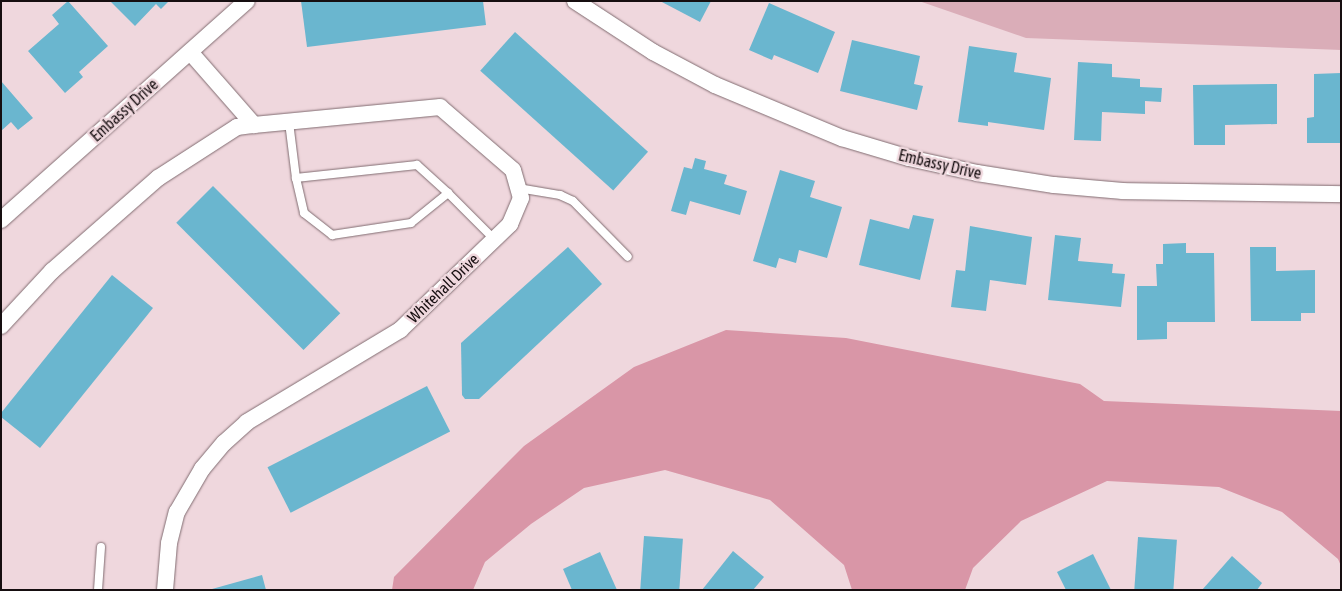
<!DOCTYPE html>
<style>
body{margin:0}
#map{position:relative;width:1342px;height:591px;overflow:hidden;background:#efd7dd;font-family:"Asap Condensed",sans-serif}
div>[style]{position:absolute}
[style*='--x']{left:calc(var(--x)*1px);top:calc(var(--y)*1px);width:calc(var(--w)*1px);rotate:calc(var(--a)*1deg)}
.green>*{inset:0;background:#daadb8}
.water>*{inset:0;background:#d996a7}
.building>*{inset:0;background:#6ab6cf;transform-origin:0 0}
.roads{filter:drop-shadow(0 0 1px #816c71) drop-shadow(0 0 1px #816c71)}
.lane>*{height:8px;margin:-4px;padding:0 4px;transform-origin:4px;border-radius:4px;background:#fff}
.street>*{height:16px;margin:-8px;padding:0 8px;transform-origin:8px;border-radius:8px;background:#fff}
span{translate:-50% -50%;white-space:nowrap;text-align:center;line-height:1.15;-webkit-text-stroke:5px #efd7dd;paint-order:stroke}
.street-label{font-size:16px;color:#160e10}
.frame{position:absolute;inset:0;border:2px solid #160e10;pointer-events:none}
</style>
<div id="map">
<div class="green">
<i style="clip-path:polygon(919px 1px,1341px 1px,1341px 50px,1026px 38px)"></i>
</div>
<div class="water">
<i style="clip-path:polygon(726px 330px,846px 338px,1080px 384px,1104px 401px,1341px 411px,1341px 566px,1338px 559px,1282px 512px,1219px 487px,1107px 481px,1021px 521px,973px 568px,965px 590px,852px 590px,844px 565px,770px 500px,665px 470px,584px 488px,531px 524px,485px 562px,473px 590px,392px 590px,394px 577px,524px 446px,634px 367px)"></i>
</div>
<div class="building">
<i style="clip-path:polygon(68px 1px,108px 46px,79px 72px,83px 77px,65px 93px,28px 51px,59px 24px,52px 15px)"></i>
<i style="clip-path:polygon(110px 1px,169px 1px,161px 9px,156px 4px,135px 26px)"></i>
<i style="clip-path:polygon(301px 1px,483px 1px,486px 25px,307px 47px)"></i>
<i style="clip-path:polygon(660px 1px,711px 1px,700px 22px)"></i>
<i style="clip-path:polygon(769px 3px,835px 32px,818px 73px,774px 55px,772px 60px,749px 50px)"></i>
<i style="left:515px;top:32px;width:179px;height:52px;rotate:42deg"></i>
<i style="clip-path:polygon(852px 40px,920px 56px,914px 84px,923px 86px,917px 110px,840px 91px)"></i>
<i style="clip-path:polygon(969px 46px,1017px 53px,1014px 72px,1051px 78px,1044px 130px,988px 122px,988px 126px,958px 122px)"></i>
<i style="clip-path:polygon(1078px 62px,1112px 64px,1112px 77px,1140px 79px,1140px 87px,1162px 88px,1161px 102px,1145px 101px,1145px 114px,1102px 112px,1101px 141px,1074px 140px)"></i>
<i style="clip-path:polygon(1341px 73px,1341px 143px,1307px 143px,1307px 118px,1314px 117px,1314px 74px)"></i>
<i style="clip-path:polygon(1px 81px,33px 118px,18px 130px,11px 122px,1px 131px)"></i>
<i style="clip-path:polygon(1277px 84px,1277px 124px,1225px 125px,1225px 145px,1194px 145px,1193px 85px)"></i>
<i style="clip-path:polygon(695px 158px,706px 161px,704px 169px,727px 175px,724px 184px,747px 191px,740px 215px,690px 201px,686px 215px,671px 211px,684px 167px,692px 169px)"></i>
<i style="clip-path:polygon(780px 170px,815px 181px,810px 197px,842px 207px,827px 258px,799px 250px,796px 263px,779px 258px,776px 268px,753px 261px)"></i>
<i style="left:213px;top:186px;width:180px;height:52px;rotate:45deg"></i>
<i style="clip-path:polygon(913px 215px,934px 219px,920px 280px,859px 265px,870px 219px,909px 229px)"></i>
<i style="clip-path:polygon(970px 226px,1032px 237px,1026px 285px,990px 280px,986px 311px,951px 307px,956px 270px,965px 271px)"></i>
<i style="clip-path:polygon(1055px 235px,1081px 238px,1078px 261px,1113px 264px,1112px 273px,1125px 274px,1121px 307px,1048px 300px)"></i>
<i style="clip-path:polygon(1186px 243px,1186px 253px,1214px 253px,1215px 322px,1167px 322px,1167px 339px,1137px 340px,1137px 286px,1157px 286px,1156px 264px,1163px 264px,1163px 244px)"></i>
<i style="clip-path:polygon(568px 247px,602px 284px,479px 399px,465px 399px,462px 395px,461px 343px)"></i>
<i style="clip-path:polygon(1250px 247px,1276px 247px,1276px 271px,1315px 270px,1315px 313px,1301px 313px,1301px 321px,1251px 321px)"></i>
<i style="clip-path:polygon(112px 275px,153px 308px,40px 448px,1px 417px,1px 413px)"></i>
<i style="left:427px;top:386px;width:51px;height:179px;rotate:63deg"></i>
<i style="left:644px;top:536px;width:39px;height:54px;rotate:4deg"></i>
<i style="left:1138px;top:537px;width:39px;height:53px;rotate:4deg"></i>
<i style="clip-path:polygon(733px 551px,764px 577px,753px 590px,702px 590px)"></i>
<i style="clip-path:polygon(600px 552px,617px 590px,572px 590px,563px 569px)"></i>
<i style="clip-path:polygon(1093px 554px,1111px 590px,1066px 590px,1057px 572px)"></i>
<i style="clip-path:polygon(1232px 556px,1262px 583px,1257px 590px,1202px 590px)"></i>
<i style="clip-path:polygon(262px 575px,266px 590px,212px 590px,212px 589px)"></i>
</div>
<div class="roads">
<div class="lane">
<i style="--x:289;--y:122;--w:56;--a:82.9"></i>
<i style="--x:296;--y:178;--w:36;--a:77"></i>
<i style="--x:304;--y:213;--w:36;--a:38"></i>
<i style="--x:332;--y:235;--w:80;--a:-8.6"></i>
<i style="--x:411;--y:223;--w:48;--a:-39"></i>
<i style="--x:448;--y:193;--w:42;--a:-137.9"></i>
<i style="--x:417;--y:165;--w:122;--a:173.9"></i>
<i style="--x:518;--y:188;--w:43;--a:9.5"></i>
<i style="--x:560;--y:195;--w:14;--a:25"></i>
<i style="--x:573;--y:201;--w:78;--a:45.5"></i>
<i style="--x:448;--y:193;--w:65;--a:45"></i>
<i style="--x:98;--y:590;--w:43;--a:-86"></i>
</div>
<div class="street">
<i style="--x:575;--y:1;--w:93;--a:33.2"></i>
<i style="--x:653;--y:52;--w:70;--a:28"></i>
<i style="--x:715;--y:85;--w:138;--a:22.7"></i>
<i style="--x:842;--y:138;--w:70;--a:16.6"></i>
<i style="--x:909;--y:158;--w:70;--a:12.4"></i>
<i style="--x:977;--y:173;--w:78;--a:8.9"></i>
<i style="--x:1054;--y:185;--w:69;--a:5"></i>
<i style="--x:1123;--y:191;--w:218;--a:0.8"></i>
<i style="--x:1;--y:220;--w:329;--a:-41.7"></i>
<i style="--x:1;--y:326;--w:75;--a:-47.2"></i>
<i style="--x:52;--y:271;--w:141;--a:-41.3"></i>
<i style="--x:158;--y:178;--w:94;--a:-32.8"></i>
<i style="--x:237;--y:127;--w:17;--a:-7"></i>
<i style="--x:165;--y:590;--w:47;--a:-85.1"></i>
<i style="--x:169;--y:543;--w:32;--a:-76"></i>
<i style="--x:177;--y:512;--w:50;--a:-59.8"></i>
<i style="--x:202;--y:469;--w:34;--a:-50"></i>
<i style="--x:224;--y:443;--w:31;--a:-42"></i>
<i style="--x:247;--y:422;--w:179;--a:-31"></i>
<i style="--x:400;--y:330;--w:153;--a:-43.9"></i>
<i style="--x:510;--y:224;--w:28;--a:-67"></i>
<i style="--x:521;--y:198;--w:29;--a:-106"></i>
<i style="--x:513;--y:170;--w:96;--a:-139.2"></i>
<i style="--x:440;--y:107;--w:187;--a:174.5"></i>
<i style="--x:254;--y:125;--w:97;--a:-131.2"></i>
</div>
</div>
<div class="street-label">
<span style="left:124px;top:110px;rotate:-42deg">Embassy Drive</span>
<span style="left:940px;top:164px;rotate:13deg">Embassy Drive</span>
<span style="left:443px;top:288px;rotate:-44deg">Whitehall Drive</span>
</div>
<div class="frame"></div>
</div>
